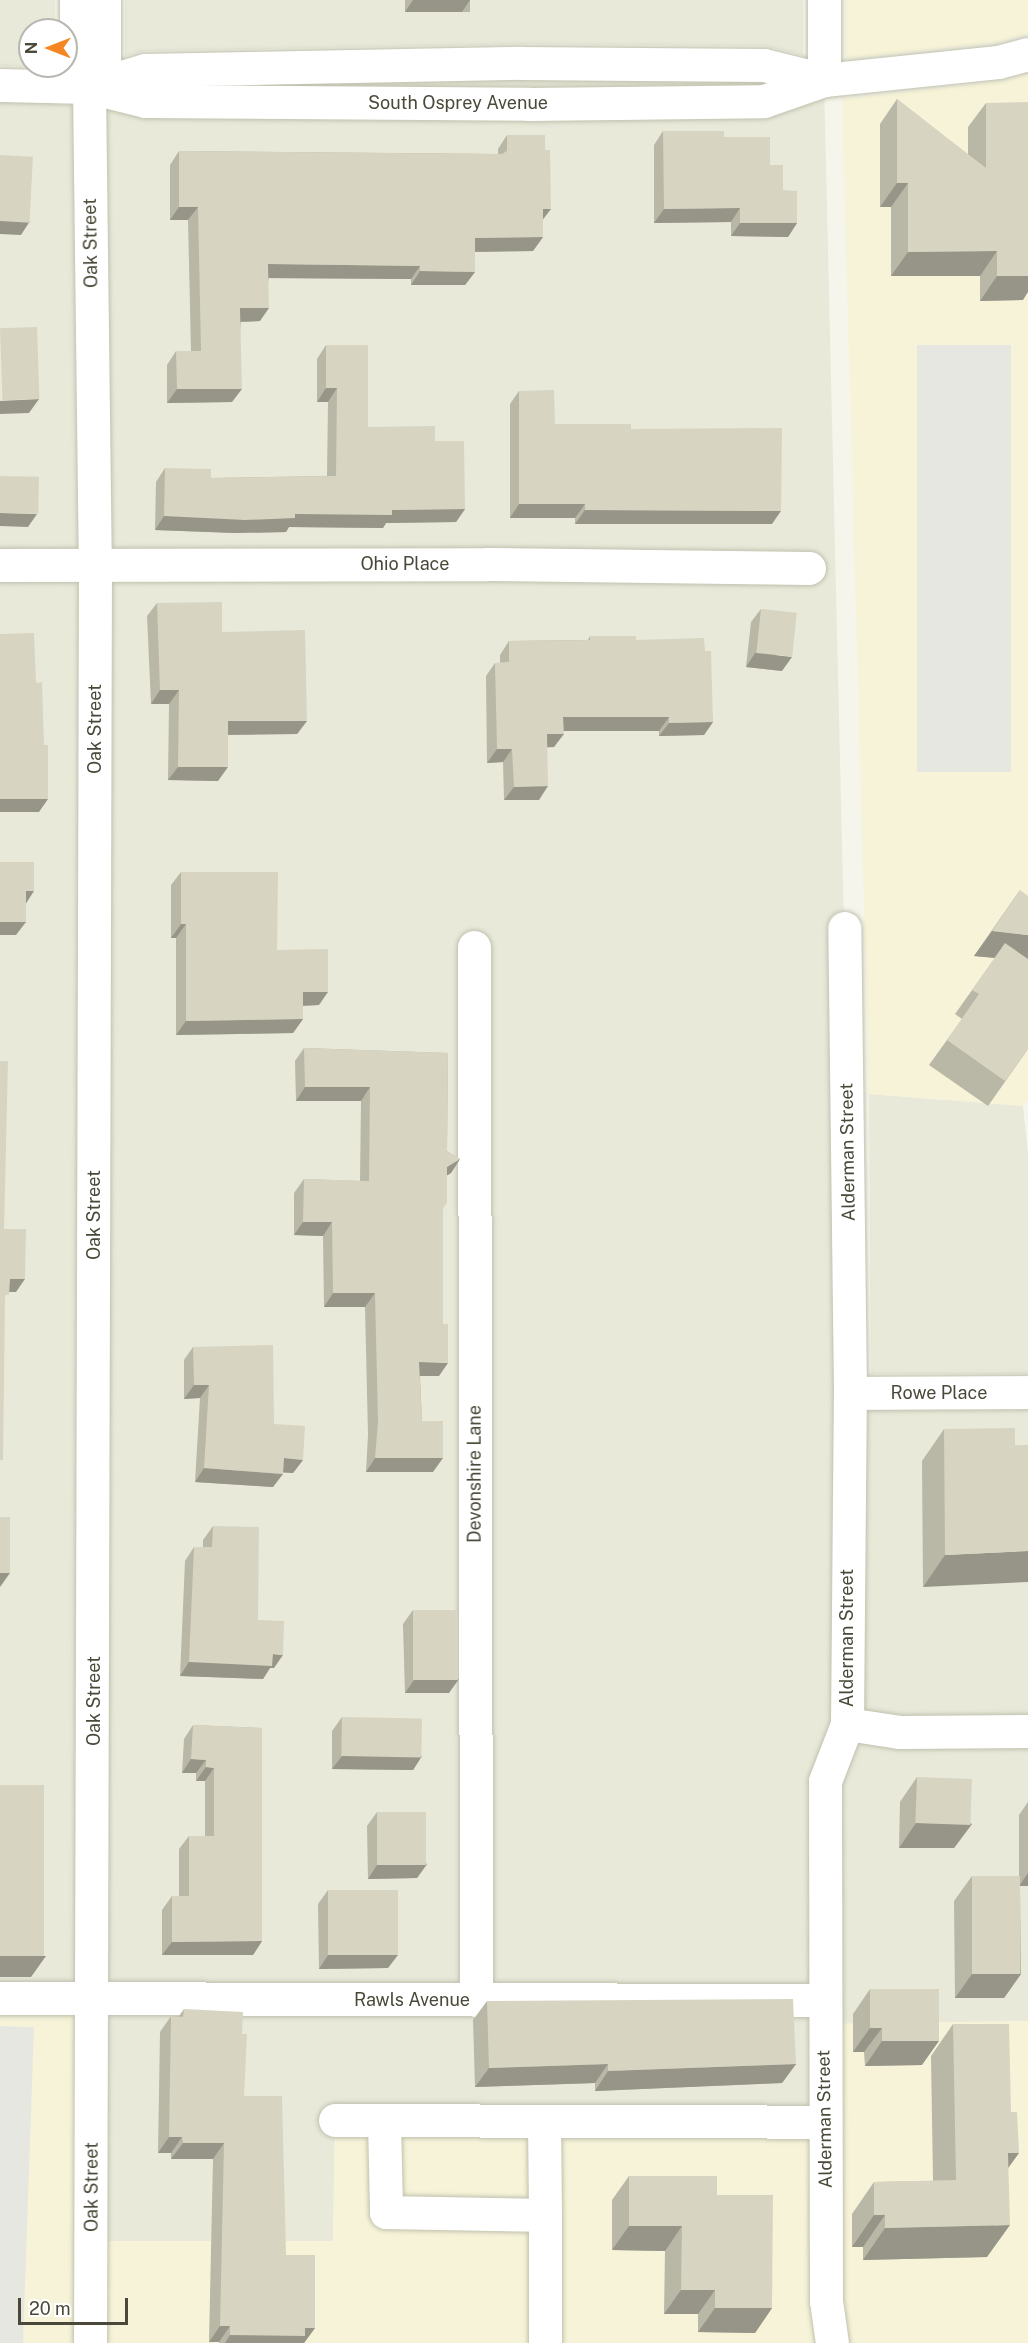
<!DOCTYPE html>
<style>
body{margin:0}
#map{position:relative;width:1028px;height:2343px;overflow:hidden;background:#f5f5ec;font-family:"Public Sans",sans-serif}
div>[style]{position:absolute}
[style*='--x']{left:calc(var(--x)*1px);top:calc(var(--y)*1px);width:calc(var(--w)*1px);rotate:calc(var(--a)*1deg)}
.residential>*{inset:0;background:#e9e9da}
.commercial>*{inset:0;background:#f6f3d8}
.parking>*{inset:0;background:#e7e7e2;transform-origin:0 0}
.roads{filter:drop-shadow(0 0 2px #c1c1ae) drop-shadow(0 0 2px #c1c1ae)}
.minor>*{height:33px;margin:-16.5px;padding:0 16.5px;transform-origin:16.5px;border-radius:16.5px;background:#fff}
.wall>*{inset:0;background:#b9b7a6;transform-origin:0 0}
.shaded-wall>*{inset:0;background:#969587}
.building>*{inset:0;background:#d7d5c1;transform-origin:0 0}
span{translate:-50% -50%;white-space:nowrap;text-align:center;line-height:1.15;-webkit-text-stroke:4.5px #fff;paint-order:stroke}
.street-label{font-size:18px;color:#4a4939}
.north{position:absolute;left:18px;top:18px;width:60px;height:60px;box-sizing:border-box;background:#fff;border:2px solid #b7b6b0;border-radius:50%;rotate:270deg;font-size:16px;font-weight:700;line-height:24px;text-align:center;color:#4a4939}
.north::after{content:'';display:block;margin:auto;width:21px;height:27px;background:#f48724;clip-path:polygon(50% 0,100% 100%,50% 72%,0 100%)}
.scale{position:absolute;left:18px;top:2298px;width:110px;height:27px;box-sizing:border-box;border:3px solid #4a4939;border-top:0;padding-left:8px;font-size:18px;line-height:21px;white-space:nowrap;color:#4a4939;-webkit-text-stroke:4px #fff;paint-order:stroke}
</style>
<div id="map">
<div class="residential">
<i style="clip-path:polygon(0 0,55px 0,55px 30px,30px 30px,30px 66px,55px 67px,0 66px)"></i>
<i style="clip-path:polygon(125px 0,803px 0,803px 55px,765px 46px,522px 44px,145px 51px,125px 56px)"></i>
<i style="clip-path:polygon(145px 70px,824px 80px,844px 928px,850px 1393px,1028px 1393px,1028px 2021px,824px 2024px,825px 2122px,335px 2121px,333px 2241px,91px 2241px,0 1998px,0 85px)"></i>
<i style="clip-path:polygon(869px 1094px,1023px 1106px,1028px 1154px,1028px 1374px,871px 1374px)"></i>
</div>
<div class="commercial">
<i style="clip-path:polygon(845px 0,1028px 0,1028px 34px,994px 43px,846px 59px)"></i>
<i style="clip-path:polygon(1028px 73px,1028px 1099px,1023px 1106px,869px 1094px,842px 99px,1001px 81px)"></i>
<i style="clip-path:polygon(0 1998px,94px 2001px,92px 2241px,333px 2241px,335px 2120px,824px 2122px,824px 2024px,1028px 2021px,1028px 2343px,0 2343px)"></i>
</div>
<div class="parking">
<i style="left:917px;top:345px;width:94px;height:427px"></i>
<i style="left:0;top:2026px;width:34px;height:317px;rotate:2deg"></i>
</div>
<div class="roads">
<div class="minor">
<i style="--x:76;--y:0;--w:86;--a:90"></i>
<i style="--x:824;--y:0;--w:80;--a:90"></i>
<i style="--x:104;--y:83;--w:83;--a:-90"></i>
<i style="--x:0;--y:85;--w:89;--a:1.3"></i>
<i style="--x:89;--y:87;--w:58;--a:14"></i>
<i style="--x:145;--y:101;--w:384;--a:0.4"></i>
<i style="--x:529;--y:104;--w:235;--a:-0.7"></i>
<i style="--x:764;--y:101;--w:64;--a:-19.3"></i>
<i style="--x:824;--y:80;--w:175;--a:-5.9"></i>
<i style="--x:998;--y:62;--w:31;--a:-15"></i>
<i style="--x:89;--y:87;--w:479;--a:89.3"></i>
<i style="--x:95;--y:566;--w:1777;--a:90.16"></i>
<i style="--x:89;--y:87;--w:59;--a:-16.9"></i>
<i style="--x:145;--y:70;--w:376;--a:-1.1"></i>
<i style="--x:521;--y:63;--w:243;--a:0.5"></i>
<i style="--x:764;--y:65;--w:62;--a:14"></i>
<i style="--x:0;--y:565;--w:487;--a:-0.1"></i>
<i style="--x:487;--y:564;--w:322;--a:0.7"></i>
<i style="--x:474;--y:947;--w:1053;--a:89.89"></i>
<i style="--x:850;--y:1393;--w:178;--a:-0.3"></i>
<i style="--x:847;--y:1724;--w:54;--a:8.6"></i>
<i style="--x:900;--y:1732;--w:128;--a:-0.4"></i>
<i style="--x:0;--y:1998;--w:824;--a:0.14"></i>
<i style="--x:335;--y:2120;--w:490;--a:0.2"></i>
<i style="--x:384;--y:2121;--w:91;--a:88.7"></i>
<i style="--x:386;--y:2212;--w:159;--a:1.1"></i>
<i style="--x:545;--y:2215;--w:94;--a:-90.6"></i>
<i style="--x:545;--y:2215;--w:128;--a:90"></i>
<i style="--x:832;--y:2343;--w:42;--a:-98.1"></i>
<i style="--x:826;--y:2301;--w:520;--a:-90.11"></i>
<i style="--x:825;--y:1781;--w:61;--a:-68.9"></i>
<i style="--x:847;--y:1724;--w:331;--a:-89.5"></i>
<i style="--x:850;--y:1393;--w:465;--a:-90.7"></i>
</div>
</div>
<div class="wall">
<i style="left:405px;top:0;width:65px;height:12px"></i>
<i style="clip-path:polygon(897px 99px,968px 155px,968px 127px,986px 103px,1023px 300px,980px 301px,980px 276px,891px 276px,891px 207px,880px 207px,880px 124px)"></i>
<i style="clip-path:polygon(663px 131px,724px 137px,770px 165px,783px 190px,797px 223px,788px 237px,731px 236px,731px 222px,654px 223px,654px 145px)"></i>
<i style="clip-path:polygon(507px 135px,543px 220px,543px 237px,533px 251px,475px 252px,475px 272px,465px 285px,411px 285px,411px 279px,269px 278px,260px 321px,241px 322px,232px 402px,167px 403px,167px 365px,176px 351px,191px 351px,188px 220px,170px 220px,170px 165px,179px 151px,498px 154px,498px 149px)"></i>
<i style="clip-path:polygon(326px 345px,368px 427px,435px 441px,465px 509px,456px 522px,386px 523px,383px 528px,289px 527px,286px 532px,236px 533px,155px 530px,156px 482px,165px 468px,211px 478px,327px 476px,328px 402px,317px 402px,317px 359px)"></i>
<i style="clip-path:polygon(519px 391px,555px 424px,631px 429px,772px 524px,575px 524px,575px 518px,510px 518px,510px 404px)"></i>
<i style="clip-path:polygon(157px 603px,222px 632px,307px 721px,297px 734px,228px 735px,218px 781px,168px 780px,169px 704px,151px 704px,147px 616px)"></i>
<i style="clip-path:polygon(761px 609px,782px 671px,746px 667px,751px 622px)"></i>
<i style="clip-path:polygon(590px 636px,636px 640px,705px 651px,713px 722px,704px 735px,659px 736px,659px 731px,564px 731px,554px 747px,547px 747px,539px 800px,504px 800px,503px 762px,487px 763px,486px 676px,495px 663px,500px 663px,500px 655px,509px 641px,588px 640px)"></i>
<i style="clip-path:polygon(181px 872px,277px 950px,319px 1005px,303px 1006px,303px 1019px,293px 1033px,176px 1035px,176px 938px,171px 938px,171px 885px)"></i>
<i style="clip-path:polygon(1020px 890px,1028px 1049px,988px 1106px,929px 1065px,962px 1019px,955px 1014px,995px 958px,974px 956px)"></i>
<i style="clip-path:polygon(304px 1048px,448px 1053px,447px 1151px,460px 1159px,451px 1173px,447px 1175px,443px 1209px,439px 1376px,420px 1376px,422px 1421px,433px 1472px,366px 1472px,368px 1435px,365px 1307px,324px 1307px,323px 1236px,294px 1235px,294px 1193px,304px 1179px,360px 1181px,361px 1101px,296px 1101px,295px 1061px)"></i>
<i style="clip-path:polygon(193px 1347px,274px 1424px,303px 1460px,293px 1473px,283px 1472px,273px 1487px,195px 1482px,200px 1398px,184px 1399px,184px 1360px)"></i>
<i style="clip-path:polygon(944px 1429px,1015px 1445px,1028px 1445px,923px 1587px,922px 1461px)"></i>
<i style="clip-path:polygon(213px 1526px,258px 1620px,274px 1668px,270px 1668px,263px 1679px,180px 1676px,185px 1561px,194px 1547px,203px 1547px,203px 1540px)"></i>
<i style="clip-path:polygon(413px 1610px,449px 1693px,405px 1693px,403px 1624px)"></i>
<i style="clip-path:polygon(342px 1717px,422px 1756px,413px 1770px,332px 1769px,332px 1731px)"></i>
<i style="clip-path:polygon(193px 1725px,262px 1728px,262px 1941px,253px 1955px,162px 1955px,162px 1910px,172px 1896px,179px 1896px,179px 1849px,189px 1836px,205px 1836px,205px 1781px,196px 1781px,196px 1773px,182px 1773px,184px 1739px)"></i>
<i style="clip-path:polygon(917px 1777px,972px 1824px,954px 1848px,899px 1848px,900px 1802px)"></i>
<i style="clip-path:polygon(1028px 1802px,1028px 1886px,1020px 1886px,1021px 1974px,1004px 1998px,955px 1998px,954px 1901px,972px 1876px,1019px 1876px,1019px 1815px)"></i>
<i style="clip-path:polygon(377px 1812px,427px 1864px,417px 1878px,368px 1879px,367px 1826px)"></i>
<i style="clip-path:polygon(328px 1890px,388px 1968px,319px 1969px,318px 1904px)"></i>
<i style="clip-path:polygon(870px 1989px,922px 2065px,865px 2066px,864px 2052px,853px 2052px,853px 2014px)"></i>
<i style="clip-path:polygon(487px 2001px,796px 2064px,782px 2083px,595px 2091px,595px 2083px,475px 2087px,473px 2020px)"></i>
<i style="clip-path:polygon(184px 2009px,242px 2034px,244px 2096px,286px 2255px,315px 2328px,304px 2343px,219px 2343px,219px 2342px,209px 2342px,213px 2159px,171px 2159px,171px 2153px,158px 2153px,160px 2032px,171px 2016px,179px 2016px)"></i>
<i style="clip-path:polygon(953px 2024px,1008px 2168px,987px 2257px,863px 2260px,863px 2247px,852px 2247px,852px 2214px,874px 2182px,933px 2181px,931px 2056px)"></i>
<i style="clip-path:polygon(629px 2176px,717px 2195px,772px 2308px,755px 2333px,698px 2332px,698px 2314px,664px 2314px,665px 2251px,612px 2250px,612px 2200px)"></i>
</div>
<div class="shaded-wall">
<i style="clip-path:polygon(413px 0,470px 0,462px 12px,405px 12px)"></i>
<i style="clip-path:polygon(897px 183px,908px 183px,891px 207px,880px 207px)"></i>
<i style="clip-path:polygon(179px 207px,198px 207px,188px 220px,170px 220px)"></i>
<i style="clip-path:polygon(740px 208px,731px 222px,654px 223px,664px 209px)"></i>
<i style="clip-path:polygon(543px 209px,551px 209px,541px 222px)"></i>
<i style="clip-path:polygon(0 221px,30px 221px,21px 235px,0 234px)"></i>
<i style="clip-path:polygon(740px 223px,797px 223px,788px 237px,731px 236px)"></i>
<i style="clip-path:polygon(543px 237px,533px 251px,465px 252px,475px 238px)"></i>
<i style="clip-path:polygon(997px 251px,980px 276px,891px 276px,908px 252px)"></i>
<i style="clip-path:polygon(268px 264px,420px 266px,411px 279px,259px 278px)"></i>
<i style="clip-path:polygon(420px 271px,475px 272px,465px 285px,411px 285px)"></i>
<i style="clip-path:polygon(997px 276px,1028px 276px,1028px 292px,1023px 300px,980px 301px)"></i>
<i style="clip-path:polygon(240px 308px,269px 308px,260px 321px,231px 322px)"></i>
<i style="clip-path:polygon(326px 388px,337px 388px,328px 402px,317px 402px)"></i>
<i style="clip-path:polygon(177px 389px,242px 389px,232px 402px,167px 403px)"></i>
<i style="clip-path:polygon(39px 399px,29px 413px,0 414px,0 401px)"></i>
<i style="clip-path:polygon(519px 504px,585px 504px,575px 518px,510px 518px)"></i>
<i style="clip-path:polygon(465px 509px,456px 522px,386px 523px,383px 528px,289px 527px,286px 532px,236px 533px,155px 530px,164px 516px,295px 514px,392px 510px)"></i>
<i style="clip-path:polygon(585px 510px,781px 511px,772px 524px,575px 524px)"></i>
<i style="clip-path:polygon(0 513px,37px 514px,28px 527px,0 526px)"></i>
<i style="clip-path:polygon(755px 653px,792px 657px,782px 671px,746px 667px)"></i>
<i style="clip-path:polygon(160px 690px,179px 690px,169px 704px,151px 704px)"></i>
<i style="clip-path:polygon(563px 717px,669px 717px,659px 731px,554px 731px)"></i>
<i style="clip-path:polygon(228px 721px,307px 721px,297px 734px,219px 735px)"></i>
<i style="clip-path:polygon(713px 722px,704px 735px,659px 736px,669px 723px)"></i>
<i style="clip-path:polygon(547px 734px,564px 734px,554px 747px,538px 748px)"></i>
<i style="clip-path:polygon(497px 749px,512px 749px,503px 762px,487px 763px)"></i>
<i style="clip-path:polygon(178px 767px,228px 767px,218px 781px,168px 780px)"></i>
<i style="clip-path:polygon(548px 786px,539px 800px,504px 800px,514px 787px)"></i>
<i style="clip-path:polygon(0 799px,48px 799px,39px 812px,0 812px)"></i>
<i style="clip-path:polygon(26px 891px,34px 891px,25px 905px)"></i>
<i style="clip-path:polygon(0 922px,26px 922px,16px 935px,0 935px)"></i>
<i style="clip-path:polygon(181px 924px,186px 924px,176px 938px,171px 938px)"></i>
<i style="clip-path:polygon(992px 931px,1028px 935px,1028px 961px,974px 956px)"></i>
<i style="clip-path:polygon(303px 992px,328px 992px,319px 1005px,293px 1006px)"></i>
<i style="clip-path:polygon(303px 1019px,293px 1033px,176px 1035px,186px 1021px)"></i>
<i style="clip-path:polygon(305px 1087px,370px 1087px,361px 1101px,296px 1101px)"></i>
<i style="clip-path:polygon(460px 1159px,451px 1173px,438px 1181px,447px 1167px)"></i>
<i style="clip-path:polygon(303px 1222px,332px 1222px,323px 1236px,294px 1235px)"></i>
<i style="clip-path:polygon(10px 1279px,25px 1279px,16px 1292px,0 1292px)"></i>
<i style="clip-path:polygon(333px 1293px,375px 1293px,365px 1307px,324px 1307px)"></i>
<i style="clip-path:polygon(419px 1362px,448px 1363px,439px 1376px,410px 1376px)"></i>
<i style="clip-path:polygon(194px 1385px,209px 1385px,200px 1398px,184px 1399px)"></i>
<i style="clip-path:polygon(284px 1458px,303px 1460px,293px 1473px,274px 1472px)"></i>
<i style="clip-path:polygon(375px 1458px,443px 1458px,433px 1472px,366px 1472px)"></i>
<i style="clip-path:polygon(204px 1468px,283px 1474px,273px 1487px,195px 1482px)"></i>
<i style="clip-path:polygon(1028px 1551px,1028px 1582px,923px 1587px,945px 1555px)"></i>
<i style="clip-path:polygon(0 1573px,10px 1573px,0 1587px)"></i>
<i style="clip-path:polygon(273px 1654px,283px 1655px,274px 1668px,270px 1668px,263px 1679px,180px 1676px,189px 1662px)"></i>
<i style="clip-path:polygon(459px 1679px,449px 1693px,405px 1693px,414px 1680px)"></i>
<i style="clip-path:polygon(342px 1756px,422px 1756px,413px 1770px,332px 1769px)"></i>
<i style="clip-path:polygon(191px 1759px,206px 1760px,196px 1773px,182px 1773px)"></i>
<i style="clip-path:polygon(206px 1767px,214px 1768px,205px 1781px,196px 1781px)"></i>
<i style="clip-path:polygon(916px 1823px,972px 1824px,954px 1848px,899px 1848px)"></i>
<i style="clip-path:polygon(427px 1864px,417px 1878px,368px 1879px,377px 1865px)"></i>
<i style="clip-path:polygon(1028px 1873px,1028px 1886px,1019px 1886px)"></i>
<i style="clip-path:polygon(262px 1941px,253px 1955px,162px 1955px,172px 1942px)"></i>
<i style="clip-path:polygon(328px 1955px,398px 1955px,388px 1968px,319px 1969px)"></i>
<i style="clip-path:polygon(0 1956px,46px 1956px,31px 1977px,0 1977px)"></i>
<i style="clip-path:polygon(972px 1974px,1021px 1974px,1004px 1998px,955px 1998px)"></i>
<i style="clip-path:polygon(870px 2028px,882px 2028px,864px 2052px,853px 2052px)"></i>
<i style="clip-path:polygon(882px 2041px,939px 2041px,922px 2065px,865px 2066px)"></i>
<i style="clip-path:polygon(608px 2064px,595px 2083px,475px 2087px,489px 2068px)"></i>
<i style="clip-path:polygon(796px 2064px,782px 2083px,595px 2091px,608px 2071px)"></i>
<i style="clip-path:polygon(169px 2137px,182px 2137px,171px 2153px,158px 2153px)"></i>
<i style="clip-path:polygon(183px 2143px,224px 2143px,213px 2159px,171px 2159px)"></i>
<i style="clip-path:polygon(1008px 2153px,1019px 2153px,996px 2185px)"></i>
<i style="clip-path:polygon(874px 2215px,885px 2215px,863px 2247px,852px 2247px)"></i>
<i style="clip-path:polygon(1010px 2225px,987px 2257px,863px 2260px,885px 2228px)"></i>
<i style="clip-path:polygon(629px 2226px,682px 2226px,665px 2251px,612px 2250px)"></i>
<i style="clip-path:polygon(681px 2290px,715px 2290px,698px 2314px,664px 2314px)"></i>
<i style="clip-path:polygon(715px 2308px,772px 2308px,755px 2333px,698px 2332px)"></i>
<i style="clip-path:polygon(220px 2326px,230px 2326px,219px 2342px,209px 2342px)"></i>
<i style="clip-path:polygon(305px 2328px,315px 2328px,304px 2343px,225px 2343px,230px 2335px)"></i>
</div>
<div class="building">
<i style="clip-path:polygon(897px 99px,986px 168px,986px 103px,1028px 102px,1028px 276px,997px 276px,997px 251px,908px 252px,908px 183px,897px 183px)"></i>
<i style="clip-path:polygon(663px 131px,724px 131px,724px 137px,770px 137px,770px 165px,783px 165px,783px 190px,797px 191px,797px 223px,740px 223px,740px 208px,664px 209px)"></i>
<i style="clip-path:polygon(507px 135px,545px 135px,545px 150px,550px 150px,551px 209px,543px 209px,543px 237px,475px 238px,475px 272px,420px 271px,420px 266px,268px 264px,269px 308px,240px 308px,242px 389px,177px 389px,176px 351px,201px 351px,198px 207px,179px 207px,179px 151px,502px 154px,507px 151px)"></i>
<i style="left:0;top:155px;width:33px;height:66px;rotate:3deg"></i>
<i style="left:37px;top:327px;width:72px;height:37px;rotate:88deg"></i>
<i style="clip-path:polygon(326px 345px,368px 345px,368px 427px,435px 426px,435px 441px,464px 441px,465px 509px,392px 510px,392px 515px,295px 514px,295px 518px,245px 520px,164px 516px,165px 468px,211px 469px,211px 478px,336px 476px,337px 388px,326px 388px)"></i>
<i style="clip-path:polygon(554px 390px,555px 424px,631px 424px,631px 429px,782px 428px,781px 511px,585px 510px,585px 504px,519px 504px,519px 391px)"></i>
<i style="left:0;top:476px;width:39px;height:37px;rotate:1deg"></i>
<i style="clip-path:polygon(222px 602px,222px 632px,305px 630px,307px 721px,228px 721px,228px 767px,178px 767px,179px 690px,160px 690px,157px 603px)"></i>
<i style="left:761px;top:609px;width:36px;height:44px;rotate:6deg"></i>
<i style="clip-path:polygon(34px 633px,36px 683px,42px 682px,44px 745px,48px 745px,48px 799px,0 799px,0 634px)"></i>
<i style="clip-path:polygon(590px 636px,636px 636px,636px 640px,704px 638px,705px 651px,711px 651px,713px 722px,669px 723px,669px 717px,563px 717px,564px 734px,547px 734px,548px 786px,514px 787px,512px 749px,497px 749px,495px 663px,509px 662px,509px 641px,590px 640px)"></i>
<i style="clip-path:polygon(0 862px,34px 862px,34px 891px,26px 891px,26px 922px,0 922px)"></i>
<i style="clip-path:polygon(181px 872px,278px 872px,277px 950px,328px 949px,328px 992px,303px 992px,303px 1019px,186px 1021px,186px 924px,181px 924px)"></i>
<i style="clip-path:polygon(1020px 890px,1028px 896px,1028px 935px,992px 931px)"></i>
<i style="clip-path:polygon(1005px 943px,1028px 959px,1028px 1049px,1005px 1081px,947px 1040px,979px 994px,972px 990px)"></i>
<i style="clip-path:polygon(304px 1048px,448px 1053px,447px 1151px,460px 1159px,447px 1167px,447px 1203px,443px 1208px,443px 1324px,448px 1324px,448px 1363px,419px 1362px,422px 1421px,443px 1421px,443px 1458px,375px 1458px,378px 1422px,375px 1293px,333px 1293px,332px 1222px,303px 1222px,304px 1179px,369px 1181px,370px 1087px,305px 1087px)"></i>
<i style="clip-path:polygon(0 1061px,8px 1061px,4px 1229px,26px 1229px,25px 1279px,10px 1279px,9px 1295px,5px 1295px,3px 1460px,0 1460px)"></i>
<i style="clip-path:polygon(273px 1345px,274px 1424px,305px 1426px,303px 1460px,284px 1458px,283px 1474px,204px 1468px,209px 1385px,194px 1385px,193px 1347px)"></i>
<i style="clip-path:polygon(1015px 1428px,1015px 1445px,1028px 1445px,1028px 1551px,945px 1555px,944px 1429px)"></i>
<i style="left:0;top:1517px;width:10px;height:56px"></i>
<i style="clip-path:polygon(213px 1526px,259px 1527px,258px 1620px,284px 1621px,283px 1655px,273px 1654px,272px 1666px,189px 1662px,194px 1547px,212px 1547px)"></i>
<i style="left:413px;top:1610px;width:45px;height:70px"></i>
<i style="left:342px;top:1717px;width:80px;height:39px;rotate:1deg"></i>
<i style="clip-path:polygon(193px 1725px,262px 1728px,262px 1941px,172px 1942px,172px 1896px,189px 1896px,189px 1836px,214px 1836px,214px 1768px,206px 1767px,206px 1760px,191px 1759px)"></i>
<i style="left:917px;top:1777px;width:55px;height:46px;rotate:2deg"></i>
<i style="left:0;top:1785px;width:44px;height:171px"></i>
<i style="left:377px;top:1812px;width:49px;height:53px"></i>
<i style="left:972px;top:1876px;width:48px;height:98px"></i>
<i style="left:328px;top:1890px;width:70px;height:65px"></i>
<i style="clip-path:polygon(870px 1989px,939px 1989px,939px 2041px,882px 2041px,882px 2028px,870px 2028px)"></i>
<i style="clip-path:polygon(793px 1999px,796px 2064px,608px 2071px,608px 2064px,489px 2068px,487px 2001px)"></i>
<i style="clip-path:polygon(184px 2009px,243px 2012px,242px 2034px,247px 2034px,244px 2096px,282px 2096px,286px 2255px,315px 2255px,315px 2328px,305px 2328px,305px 2336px,230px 2335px,230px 2326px,220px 2326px,224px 2143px,183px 2143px,182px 2137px,169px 2137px,171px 2016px,183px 2017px)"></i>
<i style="clip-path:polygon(953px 2024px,1009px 2024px,1011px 2112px,1017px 2112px,1019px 2153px,1008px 2153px,1010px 2225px,885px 2228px,885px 2215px,874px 2215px,874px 2182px,956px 2180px)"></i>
<i style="clip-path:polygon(629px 2176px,717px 2176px,717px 2195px,773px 2195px,772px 2308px,715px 2308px,715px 2290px,681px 2290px,682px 2226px,629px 2226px)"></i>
</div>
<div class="street-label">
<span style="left:458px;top:103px">South Osprey Avenue</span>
<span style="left:91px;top:243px;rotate:-91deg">Oak Street</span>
<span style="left:405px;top:564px">Ohio Place</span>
<span style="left:95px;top:729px;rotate:-90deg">Oak Street</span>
<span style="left:848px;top:1152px;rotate:-91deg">Alderman Street</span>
<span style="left:94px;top:1215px;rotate:-90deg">Oak Street</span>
<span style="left:939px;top:1393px">Rowe Place</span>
<span style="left:475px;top:1474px;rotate:-90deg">Devonshire Lane</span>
<span style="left:847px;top:1638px;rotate:-90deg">Alderman Street</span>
<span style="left:94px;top:1701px;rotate:-90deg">Oak Street</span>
<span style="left:412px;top:2000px">Rawls Avenue</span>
<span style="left:825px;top:2119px;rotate:-91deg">Alderman Street</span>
<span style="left:92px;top:2187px;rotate:-90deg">Oak Street</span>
</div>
<div class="north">N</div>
<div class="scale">20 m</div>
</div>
